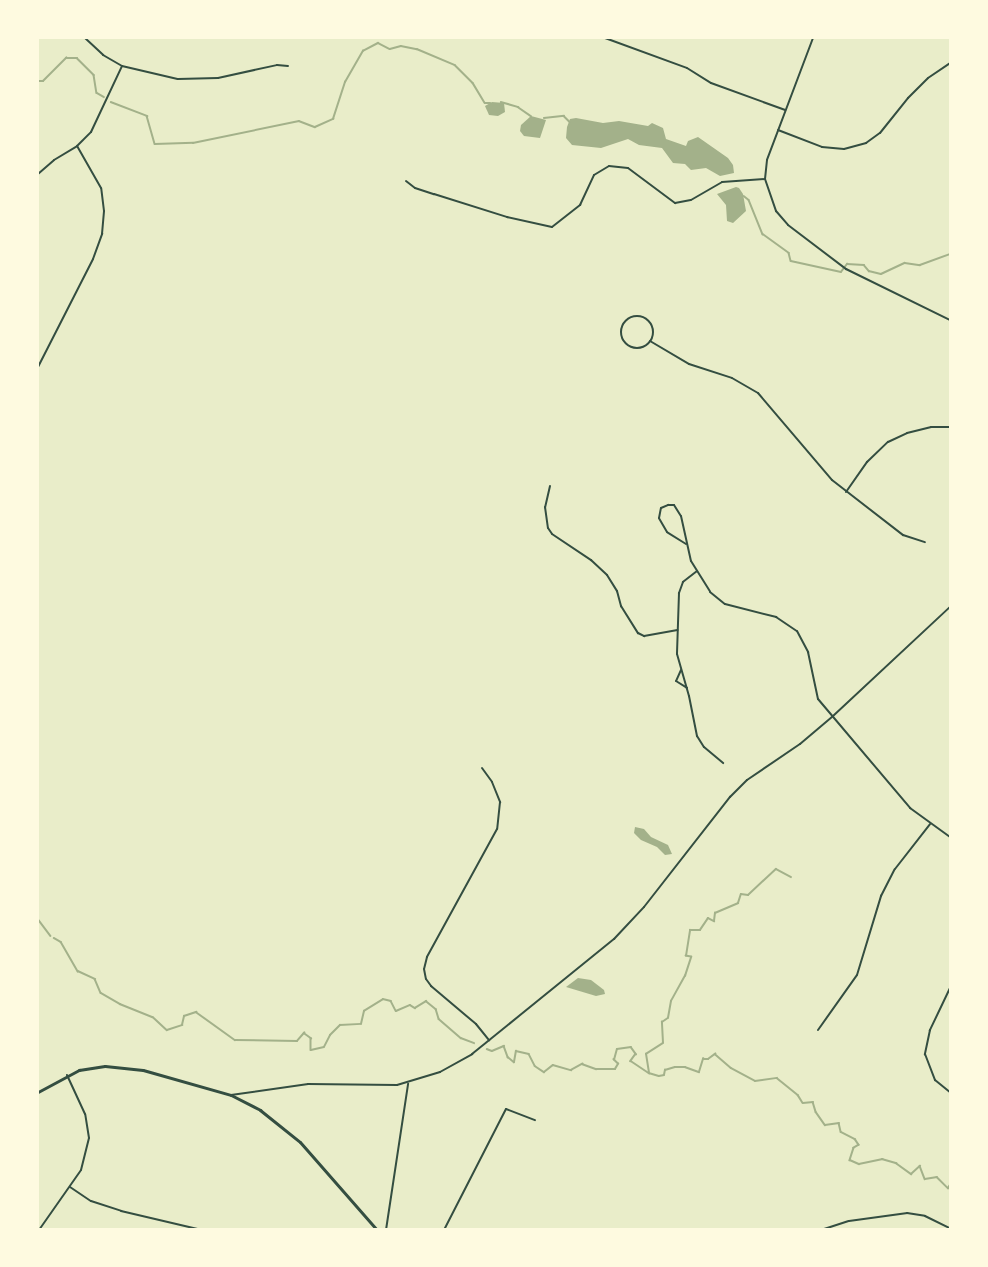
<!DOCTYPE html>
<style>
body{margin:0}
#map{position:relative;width:988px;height:1267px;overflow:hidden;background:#e9edc9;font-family:"Work Sans",sans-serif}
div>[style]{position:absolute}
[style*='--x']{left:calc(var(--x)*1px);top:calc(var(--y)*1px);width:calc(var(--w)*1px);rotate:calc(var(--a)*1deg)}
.water>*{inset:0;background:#a3b18a}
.stream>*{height:1.5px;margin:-0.75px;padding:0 0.75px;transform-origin:0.75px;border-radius:0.75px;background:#a3b18a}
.minor>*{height:2px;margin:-1px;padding:0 1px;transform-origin:1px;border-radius:1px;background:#344e41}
.minor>.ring{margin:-1px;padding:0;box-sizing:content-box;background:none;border:2px solid #344e41;border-radius:50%}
.tertiary>*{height:3px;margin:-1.5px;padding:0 1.5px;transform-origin:1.5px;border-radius:1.5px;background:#344e41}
span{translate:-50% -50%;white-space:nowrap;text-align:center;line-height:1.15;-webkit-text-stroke:5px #fefae0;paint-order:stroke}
.frame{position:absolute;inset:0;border:39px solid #fefae0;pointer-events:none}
</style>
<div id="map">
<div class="water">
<i style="clip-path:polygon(492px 102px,504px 103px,505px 112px,498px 116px,489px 115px,485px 106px)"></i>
<i style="clip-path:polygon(531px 116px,546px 120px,540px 138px,524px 136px,520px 131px,521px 125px)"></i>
<i style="clip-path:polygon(576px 118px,603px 123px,619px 121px,648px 126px,652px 123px,663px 128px,666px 139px,686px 146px,688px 141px,698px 137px,728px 158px,733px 165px,734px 173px,720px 176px,706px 168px,691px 170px,685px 164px,673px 163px,662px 148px,639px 145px,628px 139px,601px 148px,572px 145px,566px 138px,567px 127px,570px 119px)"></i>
<i style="clip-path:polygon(736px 187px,739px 188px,743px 194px,746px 211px,733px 223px,727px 221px,726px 205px,717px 194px)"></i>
<i style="clip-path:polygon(635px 827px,644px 829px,651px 837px,668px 845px,672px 854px,665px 855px,657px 847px,641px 840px,634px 833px)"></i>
<i style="clip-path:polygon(578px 978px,591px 980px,604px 990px,605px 994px,596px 996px,566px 987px)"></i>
</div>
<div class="stream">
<i style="--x:38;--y:81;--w:5;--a:0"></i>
<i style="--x:43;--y:81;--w:33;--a:-45"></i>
<i style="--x:66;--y:58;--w:11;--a:0"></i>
<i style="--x:77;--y:58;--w:24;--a:45"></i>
<i style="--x:94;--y:75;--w:18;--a:81"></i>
<i style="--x:97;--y:93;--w:8;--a:30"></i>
<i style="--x:111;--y:102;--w:39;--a:21"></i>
<i style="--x:147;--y:116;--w:29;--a:74"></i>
<i style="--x:155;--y:144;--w:38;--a:-2"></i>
<i style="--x:193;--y:143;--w:108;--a:-11.7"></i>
<i style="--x:299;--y:121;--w:17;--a:21"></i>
<i style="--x:315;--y:127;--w:20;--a:-24"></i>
<i style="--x:333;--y:119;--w:39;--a:-72"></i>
<i style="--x:345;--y:82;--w:36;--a:-60"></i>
<i style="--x:363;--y:51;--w:17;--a:-28"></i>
<i style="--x:378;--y:43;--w:13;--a:27"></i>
<i style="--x:390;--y:49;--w:11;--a:-15"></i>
<i style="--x:401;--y:46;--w:16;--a:11"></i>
<i style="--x:417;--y:49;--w:41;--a:22.8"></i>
<i style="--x:455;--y:65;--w:25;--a:45"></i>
<i style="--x:473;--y:83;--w:23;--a:59"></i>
<i style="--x:485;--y:103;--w:5;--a:0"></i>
<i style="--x:501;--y:102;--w:18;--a:16"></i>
<i style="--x:518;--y:107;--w:16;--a:35"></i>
<i style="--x:544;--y:118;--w:20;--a:-6"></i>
<i style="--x:564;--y:116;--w:8;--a:45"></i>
<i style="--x:744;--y:196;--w:6;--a:39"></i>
<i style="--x:749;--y:200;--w:37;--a:68"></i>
<i style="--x:763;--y:234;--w:32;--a:36"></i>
<i style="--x:789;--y:253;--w:8;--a:76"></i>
<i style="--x:791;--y:261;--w:51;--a:12.4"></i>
<i style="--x:841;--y:272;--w:10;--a:-53"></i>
<i style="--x:847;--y:264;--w:17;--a:3"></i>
<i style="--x:864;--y:265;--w:8;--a:50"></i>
<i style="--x:869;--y:271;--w:12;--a:14"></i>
<i style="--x:881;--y:274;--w:26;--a:-25"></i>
<i style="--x:905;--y:263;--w:15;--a:8"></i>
<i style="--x:920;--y:265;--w:32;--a:-20"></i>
<i style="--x:38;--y:919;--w:21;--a:53"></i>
<i style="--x:54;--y:938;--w:8;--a:30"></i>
<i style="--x:61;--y:942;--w:34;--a:60"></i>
<i style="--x:78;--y:971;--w:19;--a:25"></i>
<i style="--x:95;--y:979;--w:15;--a:67"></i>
<i style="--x:101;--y:993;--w:22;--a:30"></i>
<i style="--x:120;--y:1004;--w:35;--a:22"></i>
<i style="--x:153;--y:1017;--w:19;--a:43"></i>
<i style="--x:167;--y:1030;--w:16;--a:-18"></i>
<i style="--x:182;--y:1025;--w:9;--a:-77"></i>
<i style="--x:184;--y:1016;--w:13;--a:-18"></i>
<i style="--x:196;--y:1012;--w:48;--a:35.7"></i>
<i style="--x:235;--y:1040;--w:62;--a:0.9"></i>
<i style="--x:297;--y:1041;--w:11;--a:-49"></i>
<i style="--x:304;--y:1033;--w:9;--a:36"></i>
<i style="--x:311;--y:1038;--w:12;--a:90"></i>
<i style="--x:311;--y:1050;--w:13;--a:-13"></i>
<i style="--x:324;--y:1047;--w:13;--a:-63"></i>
<i style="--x:330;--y:1035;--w:14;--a:-45"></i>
<i style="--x:340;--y:1025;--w:21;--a:-3"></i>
<i style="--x:361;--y:1024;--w:13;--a:-77"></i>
<i style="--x:364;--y:1011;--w:22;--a:-32"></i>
<i style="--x:383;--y:999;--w:8;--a:14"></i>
<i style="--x:391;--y:1001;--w:11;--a:63"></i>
<i style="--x:396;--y:1011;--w:15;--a:-23"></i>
<i style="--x:410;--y:1005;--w:6;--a:31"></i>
<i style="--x:415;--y:1008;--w:13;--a:-32"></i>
<i style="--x:426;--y:1001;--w:13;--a:39"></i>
<i style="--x:436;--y:1009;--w:10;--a:73"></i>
<i style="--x:439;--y:1019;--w:29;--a:41"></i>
<i style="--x:461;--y:1038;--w:14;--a:21"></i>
<i style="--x:487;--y:1049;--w:5;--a:22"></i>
<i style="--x:492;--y:1051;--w:13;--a:-23"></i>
<i style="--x:504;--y:1046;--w:12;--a:70"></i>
<i style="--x:508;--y:1057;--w:8;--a:40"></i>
<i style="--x:514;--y:1062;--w:11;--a:-80"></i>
<i style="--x:516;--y:1051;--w:13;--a:13"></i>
<i style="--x:529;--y:1054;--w:13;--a:63"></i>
<i style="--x:535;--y:1066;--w:11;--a:34"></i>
<i style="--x:544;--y:1072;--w:11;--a:-38"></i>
<i style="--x:553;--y:1065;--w:19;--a:16"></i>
<i style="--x:571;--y:1070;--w:13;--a:-29"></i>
<i style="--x:582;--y:1064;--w:15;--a:20"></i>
<i style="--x:596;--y:1069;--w:19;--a:0"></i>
<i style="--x:615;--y:1069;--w:6;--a:-59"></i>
<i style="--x:618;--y:1064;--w:6;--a:-135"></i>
<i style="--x:614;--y:1060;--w:11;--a:-75"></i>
<i style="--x:617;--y:1049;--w:14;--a:-8"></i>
<i style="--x:631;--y:1047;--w:9;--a:54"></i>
<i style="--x:636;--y:1054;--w:9;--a:126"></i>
<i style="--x:631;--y:1061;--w:22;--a:34"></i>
<i style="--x:649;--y:1073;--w:10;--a:17"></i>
<i style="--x:659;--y:1076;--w:5;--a:-11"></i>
<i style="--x:664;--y:1075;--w:5;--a:-79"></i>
<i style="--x:665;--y:1070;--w:10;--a:-17"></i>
<i style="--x:675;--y:1067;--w:10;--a:0"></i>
<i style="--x:685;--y:1067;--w:15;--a:20"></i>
<i style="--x:699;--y:1072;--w:14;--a:-73"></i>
<i style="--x:703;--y:1059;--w:5;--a:0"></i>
<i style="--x:708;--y:1059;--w:9;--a:-36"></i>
<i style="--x:715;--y:1054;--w:21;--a:41"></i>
<i style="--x:731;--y:1068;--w:27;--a:28"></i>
<i style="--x:755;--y:1081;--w:22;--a:-8"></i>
<i style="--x:777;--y:1078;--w:27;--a:39"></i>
<i style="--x:798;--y:1095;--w:9;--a:58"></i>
<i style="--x:803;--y:1103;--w:10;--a:-6"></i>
<i style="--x:813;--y:1102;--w:10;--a:73"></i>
<i style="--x:816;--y:1112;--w:16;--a:55"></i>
<i style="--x:825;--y:1125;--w:14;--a:-8"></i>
<i style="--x:839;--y:1123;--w:9;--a:77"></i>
<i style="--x:841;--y:1132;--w:16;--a:27"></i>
<i style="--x:855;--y:1139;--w:7;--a:56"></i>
<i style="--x:859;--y:1145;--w:6;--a:149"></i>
<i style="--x:854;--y:1148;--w:13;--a:108"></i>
<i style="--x:850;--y:1160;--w:10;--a:24"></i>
<i style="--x:859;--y:1164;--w:24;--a:-12"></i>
<i style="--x:882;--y:1159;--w:15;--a:16"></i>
<i style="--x:896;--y:1163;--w:19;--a:36"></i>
<i style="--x:911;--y:1174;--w:12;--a:-42"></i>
<i style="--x:920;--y:1166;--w:14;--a:69"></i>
<i style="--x:925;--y:1179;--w:12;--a:-9"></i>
<i style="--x:937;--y:1177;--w:16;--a:45"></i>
<i style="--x:948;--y:1188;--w:4;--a:-56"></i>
<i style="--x:649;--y:1073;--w:19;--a:-99"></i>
<i style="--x:646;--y:1054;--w:20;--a:-33"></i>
<i style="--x:663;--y:1043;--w:21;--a:-93"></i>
<i style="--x:662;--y:1022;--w:7;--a:-34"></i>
<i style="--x:668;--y:1018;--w:17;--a:-80"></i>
<i style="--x:671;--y:1001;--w:29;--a:-61"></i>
<i style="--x:685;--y:976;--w:20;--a:-72"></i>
<i style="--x:691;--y:957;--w:5;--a:-169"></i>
<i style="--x:686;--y:956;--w:26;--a:-81"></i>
<i style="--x:690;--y:930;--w:10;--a:0"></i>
<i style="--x:700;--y:930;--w:14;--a:-56"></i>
<i style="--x:708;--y:918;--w:7;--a:27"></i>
<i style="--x:714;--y:921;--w:8;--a:-83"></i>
<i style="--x:715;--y:913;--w:25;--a:-23"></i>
<i style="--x:738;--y:903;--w:9;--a:-72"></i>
<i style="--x:741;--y:894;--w:7;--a:8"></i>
<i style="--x:748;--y:895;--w:38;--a:-43"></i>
<i style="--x:776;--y:869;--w:17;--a:28"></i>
</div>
<div class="minor">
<i style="--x:85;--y:38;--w:25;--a:43"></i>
<i style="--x:103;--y:55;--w:22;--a:30"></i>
<i style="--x:122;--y:66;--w:57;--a:13.1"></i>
<i style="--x:178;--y:79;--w:40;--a:-1.4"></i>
<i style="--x:218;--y:78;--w:60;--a:-12.4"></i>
<i style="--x:277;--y:65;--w:11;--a:5"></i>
<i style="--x:605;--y:38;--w:87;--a:20.1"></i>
<i style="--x:687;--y:68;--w:28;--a:32"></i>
<i style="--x:711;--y:83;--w:79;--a:20"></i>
<i style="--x:813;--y:38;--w:130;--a:110.7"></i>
<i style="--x:767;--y:160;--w:19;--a:96"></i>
<i style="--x:765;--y:179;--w:34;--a:71"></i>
<i style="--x:776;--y:211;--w:18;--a:49"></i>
<i style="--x:788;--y:225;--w:73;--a:37.2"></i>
<i style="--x:846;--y:269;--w:116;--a:26.1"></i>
<i style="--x:778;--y:130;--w:47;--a:21.1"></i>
<i style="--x:822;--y:147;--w:22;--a:5"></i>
<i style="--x:844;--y:149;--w:23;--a:-15"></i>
<i style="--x:866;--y:143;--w:17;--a:-36"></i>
<i style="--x:880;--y:133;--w:45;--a:-51.3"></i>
<i style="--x:908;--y:98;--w:28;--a:-45"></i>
<i style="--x:928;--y:78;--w:27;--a:-34"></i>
<i style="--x:38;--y:174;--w:21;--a:-41"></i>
<i style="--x:54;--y:160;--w:27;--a:-31"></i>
<i style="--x:77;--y:146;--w:20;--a:-45"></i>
<i style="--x:91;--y:132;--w:73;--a:-64.8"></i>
<i style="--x:406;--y:181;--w:11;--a:38"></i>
<i style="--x:415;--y:188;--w:20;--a:18"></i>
<i style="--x:434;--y:194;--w:77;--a:17.5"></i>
<i style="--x:507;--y:217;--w:46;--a:12.5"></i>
<i style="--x:552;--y:227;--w:36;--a:-38"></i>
<i style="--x:580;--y:205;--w:33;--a:-65"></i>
<i style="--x:594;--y:175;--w:17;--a:-31"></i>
<i style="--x:609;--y:166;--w:19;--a:6"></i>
<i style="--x:628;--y:168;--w:59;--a:36.7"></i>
<i style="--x:675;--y:203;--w:16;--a:-11"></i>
<i style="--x:691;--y:200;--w:36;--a:-30"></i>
<i style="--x:722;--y:182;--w:43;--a:-4"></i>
<i class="ring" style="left:621px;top:316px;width:30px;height:30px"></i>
<i style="--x:650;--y:341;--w:45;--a:30.5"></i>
<i style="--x:689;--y:364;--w:45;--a:18"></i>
<i style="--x:732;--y:378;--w:30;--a:30"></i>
<i style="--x:758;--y:393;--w:114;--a:49.6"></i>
<i style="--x:832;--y:480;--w:90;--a:37.8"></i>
<i style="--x:903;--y:535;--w:23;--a:18"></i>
<i style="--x:38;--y:367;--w:121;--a:-63"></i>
<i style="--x:93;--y:259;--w:27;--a:-70"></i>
<i style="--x:102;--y:234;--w:23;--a:-85"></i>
<i style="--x:104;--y:211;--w:23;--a:-97"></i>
<i style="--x:101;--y:188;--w:48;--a:-119.7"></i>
<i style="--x:550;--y:486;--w:22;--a:103"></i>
<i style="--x:545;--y:507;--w:21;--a:82"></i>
<i style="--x:548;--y:528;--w:7;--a:56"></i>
<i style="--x:552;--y:534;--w:47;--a:33.7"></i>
<i style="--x:591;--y:560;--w:22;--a:43"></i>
<i style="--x:607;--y:575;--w:19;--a:58"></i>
<i style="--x:617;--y:591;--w:16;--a:75"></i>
<i style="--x:621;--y:606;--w:32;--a:58"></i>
<i style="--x:638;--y:633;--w:7;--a:27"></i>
<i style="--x:644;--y:636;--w:34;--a:-10"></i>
<i style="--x:846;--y:492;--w:37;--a:-55"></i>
<i style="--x:867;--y:462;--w:29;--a:-44"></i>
<i style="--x:888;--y:442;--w:21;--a:-25"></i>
<i style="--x:907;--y:433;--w:25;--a:-14"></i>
<i style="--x:931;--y:427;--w:19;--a:0"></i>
<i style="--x:686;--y:544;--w:22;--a:-148"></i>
<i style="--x:667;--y:532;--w:16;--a:-120"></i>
<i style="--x:659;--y:518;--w:10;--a:-79"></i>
<i style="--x:661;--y:508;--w:8;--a:-23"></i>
<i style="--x:668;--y:505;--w:6;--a:0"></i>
<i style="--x:674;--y:505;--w:13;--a:58"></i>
<i style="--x:681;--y:516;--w:46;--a:77.5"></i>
<i style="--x:691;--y:561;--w:36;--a:58"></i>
<i style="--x:710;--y:592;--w:19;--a:39"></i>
<i style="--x:725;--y:604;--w:53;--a:14.3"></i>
<i style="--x:776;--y:617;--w:25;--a:34"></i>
<i style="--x:797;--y:631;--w:24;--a:62"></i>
<i style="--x:808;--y:652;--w:48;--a:78"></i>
<i style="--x:818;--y:699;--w:143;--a:49.8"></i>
<i style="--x:910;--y:808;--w:49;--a:35.9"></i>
<i style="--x:697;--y:571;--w:18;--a:142"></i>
<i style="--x:683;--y:582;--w:12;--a:110"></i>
<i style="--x:679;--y:593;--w:61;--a:91.9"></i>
<i style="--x:677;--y:654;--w:44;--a:74.1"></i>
<i style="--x:689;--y:696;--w:41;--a:78.7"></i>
<i style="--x:697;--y:736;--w:13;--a:58"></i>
<i style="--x:704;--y:747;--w:25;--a:40"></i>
<i style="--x:681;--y:670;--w:12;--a:114"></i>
<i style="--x:676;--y:681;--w:13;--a:32"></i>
<i style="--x:482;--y:768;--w:17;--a:54"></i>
<i style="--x:492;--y:782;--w:22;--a:68"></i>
<i style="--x:500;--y:802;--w:27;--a:96"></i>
<i style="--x:497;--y:829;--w:146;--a:118.7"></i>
<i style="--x:427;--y:957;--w:12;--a:104"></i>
<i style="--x:424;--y:969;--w:10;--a:79"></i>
<i style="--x:426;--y:979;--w:9;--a:54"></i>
<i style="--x:431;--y:986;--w:59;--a:40.2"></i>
<i style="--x:476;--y:1024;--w:21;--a:51"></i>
<i style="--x:950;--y:988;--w:47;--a:115.5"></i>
<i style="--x:930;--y:1030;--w:25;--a:102"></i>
<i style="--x:925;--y:1054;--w:28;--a:69"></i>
<i style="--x:935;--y:1080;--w:19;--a:39"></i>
<i style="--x:818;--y:1030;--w:67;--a:-54.7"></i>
<i style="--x:857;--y:975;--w:83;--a:-73.1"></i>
<i style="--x:881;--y:896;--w:30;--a:-63"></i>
<i style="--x:895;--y:869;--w:57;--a:-52.1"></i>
<i style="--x:231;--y:1095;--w:78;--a:-8.1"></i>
<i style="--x:308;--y:1084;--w:89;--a:0.6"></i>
<i style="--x:397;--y:1085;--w:45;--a:-16.8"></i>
<i style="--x:440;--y:1072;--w:37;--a:-29"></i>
<i style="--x:472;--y:1054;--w:183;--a:-39"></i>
<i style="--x:614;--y:939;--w:44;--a:-46.8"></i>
<i style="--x:644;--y:907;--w:140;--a:-52"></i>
<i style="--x:730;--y:797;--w:24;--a:-45"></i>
<i style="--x:747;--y:780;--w:64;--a:-34.2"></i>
<i style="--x:800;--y:744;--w:43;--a:-40.3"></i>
<i style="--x:833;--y:716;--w:160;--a:-43"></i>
<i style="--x:70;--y:1187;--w:25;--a:34"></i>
<i style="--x:91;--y:1201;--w:32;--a:18"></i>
<i style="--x:121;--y:1211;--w:83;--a:13.2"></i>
<i style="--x:39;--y:1230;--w:73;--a:-55"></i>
<i style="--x:81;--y:1170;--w:33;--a:-76"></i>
<i style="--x:89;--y:1138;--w:24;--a:-99"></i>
<i style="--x:85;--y:1114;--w:43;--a:-114.8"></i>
<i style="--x:386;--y:1230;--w:148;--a:-81.4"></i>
<i style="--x:444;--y:1230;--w:136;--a:-62.9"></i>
<i style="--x:506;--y:1109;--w:31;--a:21"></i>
<i style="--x:821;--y:1230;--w:29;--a:-18"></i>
<i style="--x:849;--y:1221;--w:59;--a:-7.9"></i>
<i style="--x:907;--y:1213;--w:18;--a:9"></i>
<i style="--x:925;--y:1216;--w:28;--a:26"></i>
</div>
<div class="tertiary">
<i style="--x:38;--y:1092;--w:47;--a:-28.2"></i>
<i style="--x:79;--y:1070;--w:26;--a:-9"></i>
<i style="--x:105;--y:1066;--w:38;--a:6"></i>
<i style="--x:143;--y:1070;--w:91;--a:15.9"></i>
<i style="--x:231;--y:1095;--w:33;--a:27"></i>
<i style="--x:260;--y:1110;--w:51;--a:38.7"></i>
<i style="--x:300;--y:1142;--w:117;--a:48.8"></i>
</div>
<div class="frame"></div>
</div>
